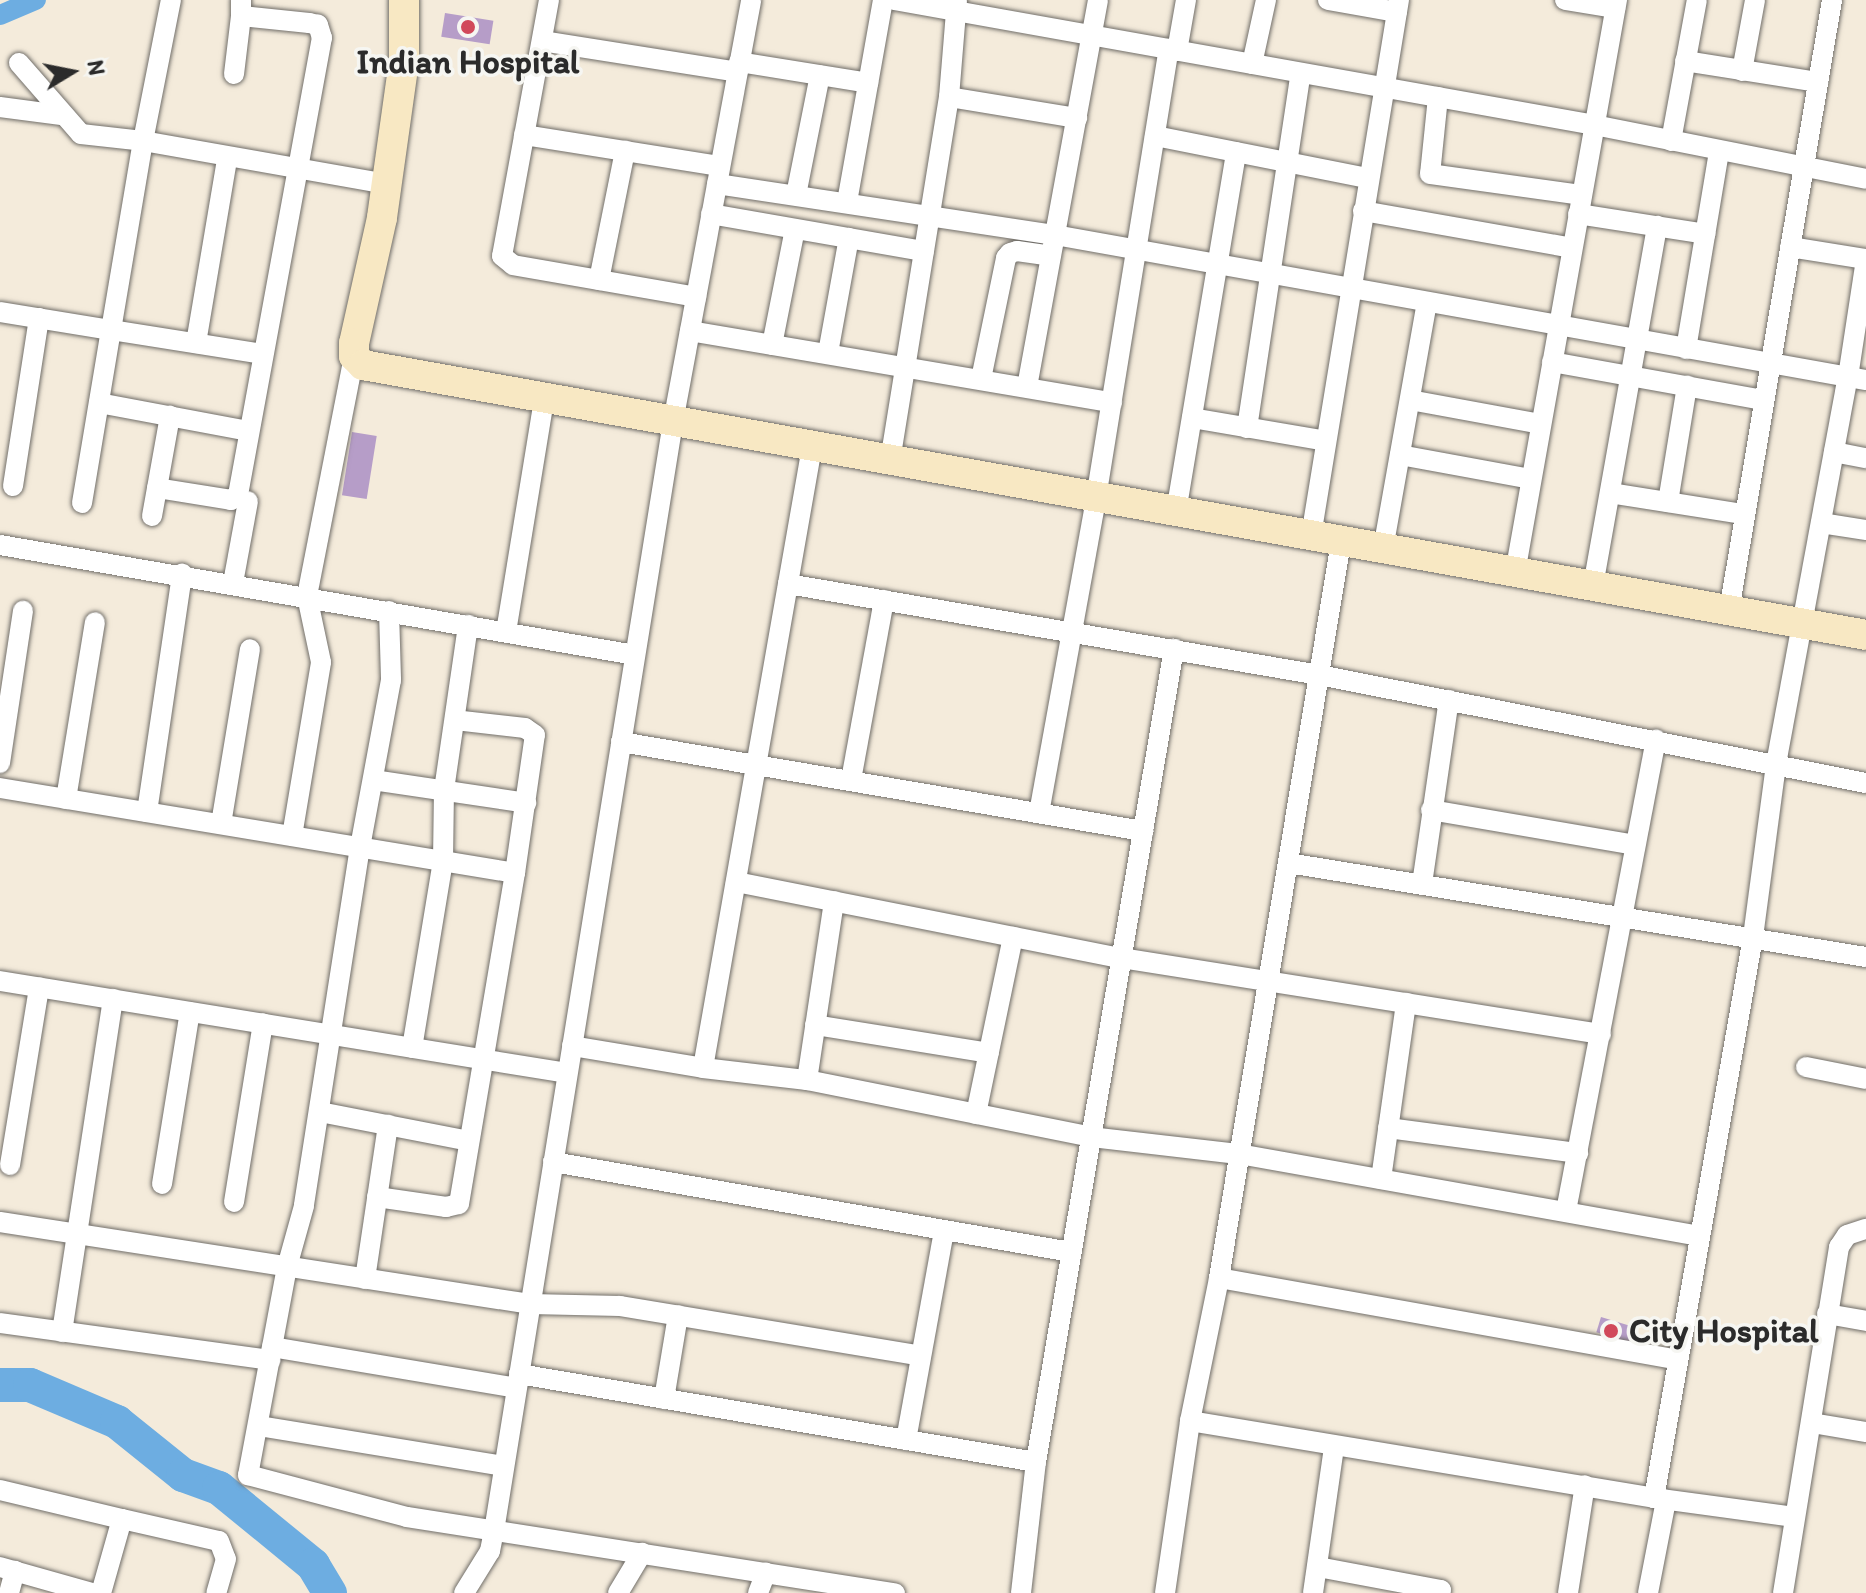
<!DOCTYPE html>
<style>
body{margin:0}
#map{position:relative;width:1866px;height:1593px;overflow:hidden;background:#f4ebdb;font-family:Itim,sans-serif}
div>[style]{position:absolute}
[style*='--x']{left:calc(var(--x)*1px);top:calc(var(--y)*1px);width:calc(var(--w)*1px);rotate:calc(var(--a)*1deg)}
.canal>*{height:20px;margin:-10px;padding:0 10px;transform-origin:10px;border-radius:10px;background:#6dade1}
.river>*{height:34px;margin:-17px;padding:0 17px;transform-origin:17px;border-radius:17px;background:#6dade1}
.building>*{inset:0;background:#b69dc8;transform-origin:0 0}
.roads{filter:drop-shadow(0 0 2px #716e69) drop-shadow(0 0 2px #716e69)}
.street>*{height:20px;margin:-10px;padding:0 10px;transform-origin:10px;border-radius:10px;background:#fff}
.secondary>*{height:30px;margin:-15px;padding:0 15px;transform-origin:15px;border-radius:15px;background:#f8e8c3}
.dots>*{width:22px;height:22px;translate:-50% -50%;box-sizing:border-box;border:4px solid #f6f6f2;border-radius:50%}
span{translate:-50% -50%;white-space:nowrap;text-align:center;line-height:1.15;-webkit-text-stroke:7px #f6f6f2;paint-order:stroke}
.poi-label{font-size:34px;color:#2b2b2b;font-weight:700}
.left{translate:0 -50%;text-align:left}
.north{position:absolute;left:32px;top:32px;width:80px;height:80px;-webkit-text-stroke:6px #f6f6f2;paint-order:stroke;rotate:80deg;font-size:22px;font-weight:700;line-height:32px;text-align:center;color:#2b2b2b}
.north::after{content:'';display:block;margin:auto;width:28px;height:36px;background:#2b2b2b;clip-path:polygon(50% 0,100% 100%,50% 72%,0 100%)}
</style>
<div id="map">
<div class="canal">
<i style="--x:0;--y:15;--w:39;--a:-23"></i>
</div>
<div class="river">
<i style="--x:0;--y:1385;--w:30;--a:0"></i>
<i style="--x:30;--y:1385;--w:95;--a:23"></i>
<i style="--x:117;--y:1422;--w:85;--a:38.8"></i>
<i style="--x:183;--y:1475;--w:38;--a:20"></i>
<i style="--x:219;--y:1488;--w:122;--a:39.3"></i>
<i style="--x:313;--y:1565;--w:33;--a:59"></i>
</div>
<div class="building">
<i style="left:445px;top:13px;width:49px;height:24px;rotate:9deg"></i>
<i style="left:352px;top:432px;width:25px;height:64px;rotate:9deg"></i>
<i style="left:1601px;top:1317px;width:37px;height:16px;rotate:17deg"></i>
</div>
<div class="roads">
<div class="street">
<i style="--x:549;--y:0;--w:260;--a:100.4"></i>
<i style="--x:502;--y:256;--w:14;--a:39"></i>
<i style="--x:513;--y:265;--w:186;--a:9.9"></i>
<i style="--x:894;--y:0;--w:711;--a:10.12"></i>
<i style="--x:1594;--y:125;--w:277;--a:11.2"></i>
<i style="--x:1328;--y:0;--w:70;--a:9.9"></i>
<i style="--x:1565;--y:0;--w:51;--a:9.1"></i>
<i style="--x:542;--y:41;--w:198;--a:9"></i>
<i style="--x:1177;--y:51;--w:52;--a:-80"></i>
<i style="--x:1685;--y:61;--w:135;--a:9"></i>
<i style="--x:739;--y:62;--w:131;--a:9.2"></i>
<i style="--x:19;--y:63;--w:94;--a:48.9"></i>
<i style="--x:81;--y:134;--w:62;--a:6.4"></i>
<i style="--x:143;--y:141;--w:144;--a:-78.8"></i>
<i style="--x:1252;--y:64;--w:66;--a:-77.7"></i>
<i style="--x:1742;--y:71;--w:72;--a:-79.6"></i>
<i style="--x:234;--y:74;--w:58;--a:-83.1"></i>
<i style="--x:949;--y:97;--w:130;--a:9.3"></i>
<i style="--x:1438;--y:97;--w:77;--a:95.9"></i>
<i style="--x:1430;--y:174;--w:153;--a:7.9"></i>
<i style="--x:0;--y:107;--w:62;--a:7.5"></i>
<i style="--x:524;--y:135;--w:198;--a:9"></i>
<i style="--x:1155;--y:136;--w:217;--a:11.2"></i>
<i style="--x:1671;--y:141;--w:143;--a:-79.6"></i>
<i style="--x:717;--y:184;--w:342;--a:8.6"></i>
<i style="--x:1055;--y:235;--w:824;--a:10.14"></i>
<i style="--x:796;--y:195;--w:122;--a:-78.7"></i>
<i style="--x:847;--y:202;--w:205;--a:-79.9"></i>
<i style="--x:1363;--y:211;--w:212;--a:10"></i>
<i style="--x:711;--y:214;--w:216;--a:9.9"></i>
<i style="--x:1578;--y:214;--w:129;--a:8.9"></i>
<i style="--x:1790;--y:247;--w:77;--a:9"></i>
<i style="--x:599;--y:280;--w:132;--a:-78.6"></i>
<i style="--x:0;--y:312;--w:112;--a:9.2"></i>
<i style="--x:111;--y:330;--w:192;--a:-80.4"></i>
<i style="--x:143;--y:141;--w:247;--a:10"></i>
<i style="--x:690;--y:331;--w:428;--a:9.6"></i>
<i style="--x:196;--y:343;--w:187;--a:-80.4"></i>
<i style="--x:772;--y:345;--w:118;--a:-78.8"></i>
<i style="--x:1686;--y:349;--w:201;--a:-80.5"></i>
<i style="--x:828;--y:353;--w:117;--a:-79.7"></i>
<i style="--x:1552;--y:362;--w:215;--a:10.2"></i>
<i style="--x:981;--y:379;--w:124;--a:-78.3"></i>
<i style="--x:1006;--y:258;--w:6;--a:-51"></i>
<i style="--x:1010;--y:253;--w:7;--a:-16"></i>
<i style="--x:1017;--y:251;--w:34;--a:8"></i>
<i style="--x:1027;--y:387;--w:393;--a:-79.6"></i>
<i style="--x:1410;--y:400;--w:133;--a:10.4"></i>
<i style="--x:99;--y:403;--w:152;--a:10.6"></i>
<i style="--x:1192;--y:418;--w:136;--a:9.7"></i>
<i style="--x:1247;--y:428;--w:359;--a:-81.4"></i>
<i style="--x:812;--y:447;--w:630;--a:99.96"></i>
<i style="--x:703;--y:1068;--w:105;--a:6.6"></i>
<i style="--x:807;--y:1080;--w:290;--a:11.3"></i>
<i style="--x:1091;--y:1137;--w:149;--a:6.6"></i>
<i style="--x:1239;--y:1154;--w:467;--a:10.1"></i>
<i style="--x:1834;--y:452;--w:33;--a:11"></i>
<i style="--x:1400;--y:455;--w:133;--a:10.4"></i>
<i style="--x:890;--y:461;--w:369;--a:-80.8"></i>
<i style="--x:949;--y:97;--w:97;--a:-85.3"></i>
<i style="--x:13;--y:486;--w:170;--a:-81.2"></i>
<i style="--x:157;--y:488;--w:75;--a:9.2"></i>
<i style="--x:231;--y:500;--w:9;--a:-36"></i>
<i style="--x:238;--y:495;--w:465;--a:-79.6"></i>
<i style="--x:322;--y:38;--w:14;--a:-107"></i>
<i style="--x:318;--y:25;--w:9;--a:-167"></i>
<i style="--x:309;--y:23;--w:68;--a:-174.1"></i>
<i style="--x:241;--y:16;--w:16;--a:-90"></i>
<i style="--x:1610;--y:493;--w:135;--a:9"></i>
<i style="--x:1668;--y:502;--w:118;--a:-80.7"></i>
<i style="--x:82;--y:503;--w:175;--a:-80.5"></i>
<i style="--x:111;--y:330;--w:154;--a:9"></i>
<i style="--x:1176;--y:512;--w:365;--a:-80.5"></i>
<i style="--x:152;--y:516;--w:102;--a:-79.8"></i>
<i style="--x:1821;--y:523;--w:46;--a:8.8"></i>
<i style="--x:1311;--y:536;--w:543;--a:-80.68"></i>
<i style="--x:0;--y:545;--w:644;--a:9.83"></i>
<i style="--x:1383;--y:549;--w:250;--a:-79.9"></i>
<i style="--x:1515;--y:573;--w:582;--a:-79.91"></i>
<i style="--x:233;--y:583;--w:83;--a:-79.6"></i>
<i style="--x:788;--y:584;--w:539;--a:9.72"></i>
<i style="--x:1319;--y:675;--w:558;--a:11.17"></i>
<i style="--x:1593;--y:586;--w:366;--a:-79.9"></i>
<i style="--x:389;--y:611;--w:69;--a:88.3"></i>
<i style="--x:391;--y:680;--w:170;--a:100.5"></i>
<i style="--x:360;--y:847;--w:363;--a:98.9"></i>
<i style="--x:304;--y:1206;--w:63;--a:105.6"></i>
<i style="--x:287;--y:1267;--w:212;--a:100.6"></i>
<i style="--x:248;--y:1475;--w:164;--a:14.8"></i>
<i style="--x:407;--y:1517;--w:494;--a:8.9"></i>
<i style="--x:1729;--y:611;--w:620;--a:-80.43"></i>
<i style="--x:506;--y:632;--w:236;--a:-80.7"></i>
<i style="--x:621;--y:742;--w:530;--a:9.68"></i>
<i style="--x:0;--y:763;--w:154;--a:-81.4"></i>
<i style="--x:373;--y:780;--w:155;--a:8.5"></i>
<i style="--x:851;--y:780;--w:183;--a:-79.6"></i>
<i style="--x:0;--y:788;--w:522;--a:9.37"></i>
<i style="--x:66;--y:799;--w:179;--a:-80.7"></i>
<i style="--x:1431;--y:810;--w:207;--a:9.7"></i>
<i style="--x:147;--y:812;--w:241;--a:-81.6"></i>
<i style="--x:1039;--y:813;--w:320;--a:-79.7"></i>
<i style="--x:1096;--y:498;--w:455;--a:-80.8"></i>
<i style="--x:221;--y:824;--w:177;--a:-80.6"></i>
<i style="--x:292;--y:836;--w:176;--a:-80.5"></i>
<i style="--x:321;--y:662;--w:67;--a:-102"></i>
<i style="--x:307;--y:596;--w:245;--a:-78.9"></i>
<i style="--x:1288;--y:863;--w:586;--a:9.24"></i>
<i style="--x:736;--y:882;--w:392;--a:11.2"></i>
<i style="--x:1121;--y:958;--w:486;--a:9"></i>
<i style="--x:1422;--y:884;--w:186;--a:-81.7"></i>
<i style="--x:0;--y:981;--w:574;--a:9.22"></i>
<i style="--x:815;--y:1025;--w:176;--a:9.1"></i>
<i style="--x:572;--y:1046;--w:133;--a:9.5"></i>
<i style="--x:412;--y:1048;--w:190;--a:-80.6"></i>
<i style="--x:443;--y:861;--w:71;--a:-89.2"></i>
<i style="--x:444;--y:790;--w:167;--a:-81.7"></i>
<i style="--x:1806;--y:1067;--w:61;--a:11.3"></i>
<i style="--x:807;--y:1080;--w:181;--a:-81.4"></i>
<i style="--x:320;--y:1112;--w:152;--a:11"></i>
<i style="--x:976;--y:1114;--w:181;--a:-78.2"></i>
<i style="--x:1388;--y:1128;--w:192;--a:7.5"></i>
<i style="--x:553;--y:1162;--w:526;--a:9.86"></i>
<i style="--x:10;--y:1165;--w:180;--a:-80.7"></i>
<i style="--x:1381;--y:1179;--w:178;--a:-81.9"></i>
<i style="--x:162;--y:1184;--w:174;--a:-80.8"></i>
<i style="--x:377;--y:1197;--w:70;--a:8.2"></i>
<i style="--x:446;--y:1207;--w:13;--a:-13"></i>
<i style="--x:459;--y:1204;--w:336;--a:-80.4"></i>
<i style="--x:515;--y:873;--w:139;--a:-81.8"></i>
<i style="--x:535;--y:735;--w:12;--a:-145"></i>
<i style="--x:525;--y:728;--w:70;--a:-173.5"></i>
<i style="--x:234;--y:1202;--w:181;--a:-80.8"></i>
<i style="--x:1566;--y:1211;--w:480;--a:-79.2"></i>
<i style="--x:0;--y:1222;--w:536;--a:8.79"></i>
<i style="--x:530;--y:1304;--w:90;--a:1.3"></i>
<i style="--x:620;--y:1306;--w:305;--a:9.4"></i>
<i style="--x:1219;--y:1278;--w:466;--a:10.1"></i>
<i style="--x:365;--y:1279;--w:156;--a:-81.5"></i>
<i style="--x:1827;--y:1314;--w:40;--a:10"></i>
<i style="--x:0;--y:1323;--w:273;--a:7.8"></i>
<i style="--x:62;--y:1332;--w:337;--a:-81.3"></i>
<i style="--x:272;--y:1347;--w:247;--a:9.5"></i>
<i style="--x:519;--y:1374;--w:524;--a:9.66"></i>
<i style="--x:664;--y:1399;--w:85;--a:-80.5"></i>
<i style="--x:1190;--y:1421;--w:470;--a:9.4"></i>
<i style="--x:1654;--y:1498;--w:141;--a:7.7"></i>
<i style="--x:1812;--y:1423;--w:55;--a:9.5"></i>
<i style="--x:259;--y:1426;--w:248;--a:9.3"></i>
<i style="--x:906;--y:1440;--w:213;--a:-79.7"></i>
<i style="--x:0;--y:1490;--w:125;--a:13.4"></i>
<i style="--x:122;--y:1519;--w:77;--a:105.8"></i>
<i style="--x:1654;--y:1498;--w:570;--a:-79.99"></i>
<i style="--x:1753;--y:937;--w:175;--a:-82.4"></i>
<i style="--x:1776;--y:764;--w:394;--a:-79.5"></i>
<i style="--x:1848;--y:377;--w:119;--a:-81.3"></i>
<i style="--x:122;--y:1519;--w:99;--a:12.8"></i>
<i style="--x:219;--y:1541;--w:19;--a:69"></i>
<i style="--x:226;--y:1559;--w:35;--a:106"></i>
<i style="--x:0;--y:1567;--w:96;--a:15.8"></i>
<i style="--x:1318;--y:1567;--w:125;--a:10.6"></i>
<i style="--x:1441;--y:1590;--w:3;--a:108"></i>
<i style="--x:9;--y:1593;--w:23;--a:-75"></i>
<i style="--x:464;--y:1593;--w:49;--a:-58.2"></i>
<i style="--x:490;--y:1551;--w:20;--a:-79"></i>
<i style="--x:494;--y:1531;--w:1123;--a:-80.83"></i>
<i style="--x:673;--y:422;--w:429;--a:-79.5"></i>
<i style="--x:618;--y:1593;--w:47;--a:-59"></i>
<i style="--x:758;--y:1593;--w:22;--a:-69"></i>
<i style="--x:1021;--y:1593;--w:132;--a:-83.5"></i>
<i style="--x:1036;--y:1462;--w:825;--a:-80.37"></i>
<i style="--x:1165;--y:1593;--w:174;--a:-81.7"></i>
<i style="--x:1190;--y:1421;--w:146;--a:-78.5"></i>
<i style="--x:1219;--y:1278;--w:746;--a:-80.59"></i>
<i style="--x:1313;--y:1593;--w:147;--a:-81.8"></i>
<i style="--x:1568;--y:1593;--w:109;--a:-81.1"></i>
<i style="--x:1648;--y:1593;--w:95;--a:-79"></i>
<i style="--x:1783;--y:1593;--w:351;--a:-80.8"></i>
<i style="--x:1839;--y:1247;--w:14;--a:-56"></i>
<i style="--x:1847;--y:1235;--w:20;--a:-18"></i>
</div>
<div class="secondary">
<i style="--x:404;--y:0;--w:61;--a:90"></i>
<i style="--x:404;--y:61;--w:159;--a:98"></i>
<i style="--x:382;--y:218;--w:128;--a:102.6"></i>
<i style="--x:354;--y:343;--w:13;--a:90"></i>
<i style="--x:354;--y:356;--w:13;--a:45"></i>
<i style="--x:363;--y:365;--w:1527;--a:10.18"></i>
</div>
</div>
<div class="dots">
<i style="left:468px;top:27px;background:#d1495b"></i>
<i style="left:1611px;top:1331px;background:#d1495b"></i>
</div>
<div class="poi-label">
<span style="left:468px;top:62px">Indian Hospital</span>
<span class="left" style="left:1629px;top:1331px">City Hospital</span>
</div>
<div class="north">N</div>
</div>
